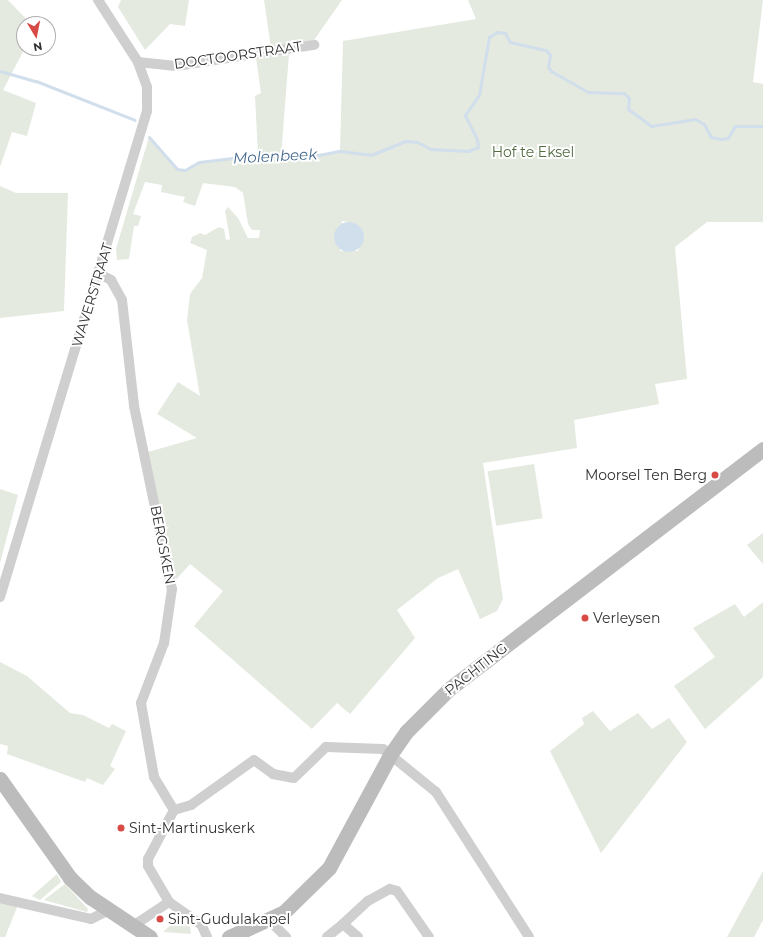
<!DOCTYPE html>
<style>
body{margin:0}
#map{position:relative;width:763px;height:937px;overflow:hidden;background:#fff;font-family:Montserrat,sans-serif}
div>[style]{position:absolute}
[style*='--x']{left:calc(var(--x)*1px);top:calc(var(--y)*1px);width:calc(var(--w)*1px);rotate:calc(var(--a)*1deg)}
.green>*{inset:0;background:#e4eadf;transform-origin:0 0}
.water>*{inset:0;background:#d1deeb}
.round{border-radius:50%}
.stream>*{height:3px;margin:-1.5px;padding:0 1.5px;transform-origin:1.5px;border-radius:1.5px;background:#d1deeb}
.minor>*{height:10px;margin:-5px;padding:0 5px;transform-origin:5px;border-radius:5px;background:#cfcfcf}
.secondary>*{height:15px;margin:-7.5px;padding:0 7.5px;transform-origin:7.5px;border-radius:7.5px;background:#bcbcbc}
.dots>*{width:11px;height:11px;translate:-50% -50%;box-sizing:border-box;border:2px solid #fff;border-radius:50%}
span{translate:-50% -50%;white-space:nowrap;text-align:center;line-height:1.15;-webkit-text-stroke:4px #fff;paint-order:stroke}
.street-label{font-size:14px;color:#323232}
.park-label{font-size:14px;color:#526b42}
.poi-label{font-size:14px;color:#323232}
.right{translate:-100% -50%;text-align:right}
.left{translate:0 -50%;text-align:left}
.water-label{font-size:15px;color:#466b8f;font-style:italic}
.north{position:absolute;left:16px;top:16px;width:40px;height:40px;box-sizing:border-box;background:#fff;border:1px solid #adadad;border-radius:50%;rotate:170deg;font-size:11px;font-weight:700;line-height:16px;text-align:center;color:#323232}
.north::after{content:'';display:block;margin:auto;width:14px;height:18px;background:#d84a46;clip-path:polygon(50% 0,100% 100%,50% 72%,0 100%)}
</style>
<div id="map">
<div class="green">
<i style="clip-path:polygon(0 0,8px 0,31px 24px,24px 24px,25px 48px,3px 90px,36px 103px,27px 136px,12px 132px,0 167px)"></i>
<i style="clip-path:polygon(121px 0,189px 0,185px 26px,170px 24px,145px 50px,118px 7px)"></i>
<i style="clip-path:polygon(264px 0,342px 0,314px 40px,271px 48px)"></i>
<i style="clip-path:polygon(evenodd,468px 0,763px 0,753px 82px,763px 84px,763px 222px,707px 222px,675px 247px,687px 379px,655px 384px,659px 404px,574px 420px,577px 448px,483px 463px,503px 599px,497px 611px,480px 619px,458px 569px,438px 578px,397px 610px,415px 638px,350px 714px,337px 703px,312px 729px,194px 626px,223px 591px,190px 564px,175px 581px,148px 452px,197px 438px,157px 414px,178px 382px,200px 396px,187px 320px,190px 294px,202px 278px,207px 250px,190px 243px,192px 237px,200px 233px,205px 235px,219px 227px,224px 229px,226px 240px,230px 239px,225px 211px,228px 207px,238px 218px,248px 238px,259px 238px,260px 230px,252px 230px,248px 224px,243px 193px,235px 187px,203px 183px,195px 206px,183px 202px,185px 197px,161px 192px,162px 185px,145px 182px,133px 214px,141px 216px,138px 226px,134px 226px,129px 259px,117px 260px,116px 249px,149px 137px,177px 169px,185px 170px,199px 162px,258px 155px,255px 96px,261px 93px,256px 58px,289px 54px,281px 157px,303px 158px,340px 151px,343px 41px,476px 19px,468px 0,342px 221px,348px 222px,363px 236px,358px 251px,340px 251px,342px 221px)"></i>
<i style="clip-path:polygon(0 186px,16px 193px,68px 193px,64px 311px,0 318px)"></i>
<i style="left:534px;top:464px;width:55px;height:47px;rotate:81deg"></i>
<i style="clip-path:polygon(0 489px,18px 495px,0 563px)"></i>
<i style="clip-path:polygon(763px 533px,763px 564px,747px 545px)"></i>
<i style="clip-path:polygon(763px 602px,763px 677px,705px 729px,674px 686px,715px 657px,693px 628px,735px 604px,744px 617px)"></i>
<i style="clip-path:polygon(0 662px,27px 676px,70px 713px,83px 715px,109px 728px,112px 724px,126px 731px,110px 766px,115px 769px,103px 785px,87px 778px,85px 782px,7px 754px,8px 746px,0 744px)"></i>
<i style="clip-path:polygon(593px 711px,610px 731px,638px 713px,652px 729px,669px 718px,687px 742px,601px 853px,550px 751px,584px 724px,582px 718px)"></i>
<i style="clip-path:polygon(763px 871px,763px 920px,754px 937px,727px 937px)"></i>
<i style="clip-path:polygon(57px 874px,61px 882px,40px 900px,32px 896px)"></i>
<i style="clip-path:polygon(65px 884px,88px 909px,87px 912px,44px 900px)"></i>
<i style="clip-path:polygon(0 900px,18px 905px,5px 937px,0 937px)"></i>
<i style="clip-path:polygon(178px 919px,190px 927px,191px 934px,163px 932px)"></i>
</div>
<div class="water">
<i class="round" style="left:334px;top:222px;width:30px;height:30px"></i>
</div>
<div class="stream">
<i style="--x:0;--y:71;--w:37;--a:16"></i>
<i style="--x:36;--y:81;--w:106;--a:21.5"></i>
<i style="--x:149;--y:137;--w:43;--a:48.8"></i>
<i style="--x:177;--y:169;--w:8;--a:7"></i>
<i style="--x:185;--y:170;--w:16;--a:-30"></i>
<i style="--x:199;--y:162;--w:59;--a:-6.8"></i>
<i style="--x:258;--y:155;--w:45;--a:3.8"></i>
<i style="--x:303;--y:158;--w:38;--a:-11"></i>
<i style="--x:340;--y:151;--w:31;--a:7"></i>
<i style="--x:371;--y:155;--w:38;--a:-22"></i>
<i style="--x:406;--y:141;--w:11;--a:5"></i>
<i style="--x:417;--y:142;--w:16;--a:27"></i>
<i style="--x:431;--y:149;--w:37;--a:3"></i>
<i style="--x:468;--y:151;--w:11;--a:-22"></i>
<i style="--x:478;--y:147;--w:8;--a:-97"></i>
<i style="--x:477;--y:139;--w:27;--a:-117"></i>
<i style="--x:465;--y:115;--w:24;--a:-55"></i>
<i style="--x:479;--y:95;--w:59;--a:-80.2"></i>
<i style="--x:489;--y:37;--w:9;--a:-32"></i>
<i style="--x:497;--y:32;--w:8;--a:7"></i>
<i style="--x:505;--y:33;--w:10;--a:61"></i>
<i style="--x:510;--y:42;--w:37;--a:13"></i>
<i style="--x:546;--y:50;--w:6;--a:51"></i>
<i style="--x:550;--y:55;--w:12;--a:99"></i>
<i style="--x:548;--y:67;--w:5;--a:53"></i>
<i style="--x:551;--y:71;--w:43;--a:29.6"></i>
<i style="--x:588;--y:92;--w:36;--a:2"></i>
<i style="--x:624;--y:93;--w:7;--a:45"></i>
<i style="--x:629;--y:98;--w:11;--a:95"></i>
<i style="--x:628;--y:109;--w:29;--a:36"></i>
<i style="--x:651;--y:126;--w:45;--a:-9"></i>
<i style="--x:695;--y:119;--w:10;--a:29"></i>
<i style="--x:704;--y:124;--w:15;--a:62"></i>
<i style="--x:711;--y:137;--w:10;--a:11"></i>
<i style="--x:721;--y:139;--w:7;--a:-8"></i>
<i style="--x:728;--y:138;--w:14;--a:-60"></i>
<i style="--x:735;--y:126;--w:28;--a:0"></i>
</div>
<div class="minor">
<i style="--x:138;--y:62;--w:38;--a:6"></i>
<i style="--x:176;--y:66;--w:140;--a:-8.7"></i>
<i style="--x:98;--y:273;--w:15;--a:28"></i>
<i style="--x:111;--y:280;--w:23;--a:61"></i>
<i style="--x:122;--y:300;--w:107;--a:83.5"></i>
<i style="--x:134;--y:406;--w:187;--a:78.3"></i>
<i style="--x:172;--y:589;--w:55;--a:98.4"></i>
<i style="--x:164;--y:643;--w:64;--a:111"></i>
<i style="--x:141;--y:703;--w:75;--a:80"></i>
<i style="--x:154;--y:777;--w:39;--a:59"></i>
<i style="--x:174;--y:810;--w:55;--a:118"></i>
<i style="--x:148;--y:859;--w:7;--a:90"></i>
<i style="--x:148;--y:866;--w:42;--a:59.7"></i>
<i style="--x:169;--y:902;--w:39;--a:35"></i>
<i style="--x:201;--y:924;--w:14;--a:65"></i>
<i style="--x:0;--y:597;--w:508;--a:-73.17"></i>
<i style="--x:147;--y:111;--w:24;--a:-90"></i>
<i style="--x:147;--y:87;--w:27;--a:-110"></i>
<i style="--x:138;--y:62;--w:74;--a:-122.8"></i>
<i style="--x:174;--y:810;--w:18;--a:-16"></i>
<i style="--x:191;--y:805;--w:77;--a:-35.5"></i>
<i style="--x:254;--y:760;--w:24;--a:36"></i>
<i style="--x:273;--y:774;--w:21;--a:11"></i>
<i style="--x:294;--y:778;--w:45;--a:-44.1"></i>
<i style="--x:326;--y:747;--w:57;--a:2"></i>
<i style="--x:383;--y:749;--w:68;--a:39.1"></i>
<i style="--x:436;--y:792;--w:172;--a:57.3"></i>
<i style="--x:0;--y:898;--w:93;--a:13"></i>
<i style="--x:91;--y:919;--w:20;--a:-27"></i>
<i style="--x:270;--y:921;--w:23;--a:45"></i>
<i style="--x:343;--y:924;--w:34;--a:-43"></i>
<i style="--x:368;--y:901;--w:25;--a:-29"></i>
<i style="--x:390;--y:889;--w:7;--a:16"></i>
<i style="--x:397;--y:891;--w:56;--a:55.2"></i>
<i style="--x:133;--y:926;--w:43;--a:-33.7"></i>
<i style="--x:327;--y:937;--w:21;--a:-39"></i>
<i style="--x:343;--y:924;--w:20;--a:41"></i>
</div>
<div class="secondary">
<i style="--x:0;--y:779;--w:121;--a:54.7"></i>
<i style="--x:70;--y:878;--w:28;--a:44"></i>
<i style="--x:90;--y:897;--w:72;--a:33.7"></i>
<i style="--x:229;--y:937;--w:60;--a:-24.4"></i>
<i style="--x:284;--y:912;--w:63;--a:-44.4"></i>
<i style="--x:329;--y:868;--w:128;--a:-61.6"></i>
<i style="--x:390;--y:755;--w:29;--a:-55"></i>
<i style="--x:407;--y:731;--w:59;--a:-45"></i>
<i style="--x:449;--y:689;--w:395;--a:-37.4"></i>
</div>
<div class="dots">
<i style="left:715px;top:475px;background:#d84a46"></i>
<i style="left:585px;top:618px;background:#d84a46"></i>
<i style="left:121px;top:828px;background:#d84a46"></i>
<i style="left:160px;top:919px;background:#d84a46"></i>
</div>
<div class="street-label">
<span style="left:238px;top:55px;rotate:-8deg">DOCTOORSTRAAT</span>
<span style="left:92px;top:295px;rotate:-73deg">WAVERSTRAAT</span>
<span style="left:163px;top:545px;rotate:79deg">BERGSKEN</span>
<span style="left:476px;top:669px;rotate:-38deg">PACHTING</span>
</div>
<div class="park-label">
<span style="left:533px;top:152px">Hof te Eksel</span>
</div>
<div class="poi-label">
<span class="right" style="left:707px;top:475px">Moorsel Ten Berg</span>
<span class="left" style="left:593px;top:618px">Verleysen</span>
<span class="left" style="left:129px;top:828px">Sint-Martinuskerk</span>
<span class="left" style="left:168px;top:919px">Sint-Gudulakapel</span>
</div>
<div class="water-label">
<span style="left:275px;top:156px;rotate:-3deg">Molenbeek</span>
</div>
<div class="north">N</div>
</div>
